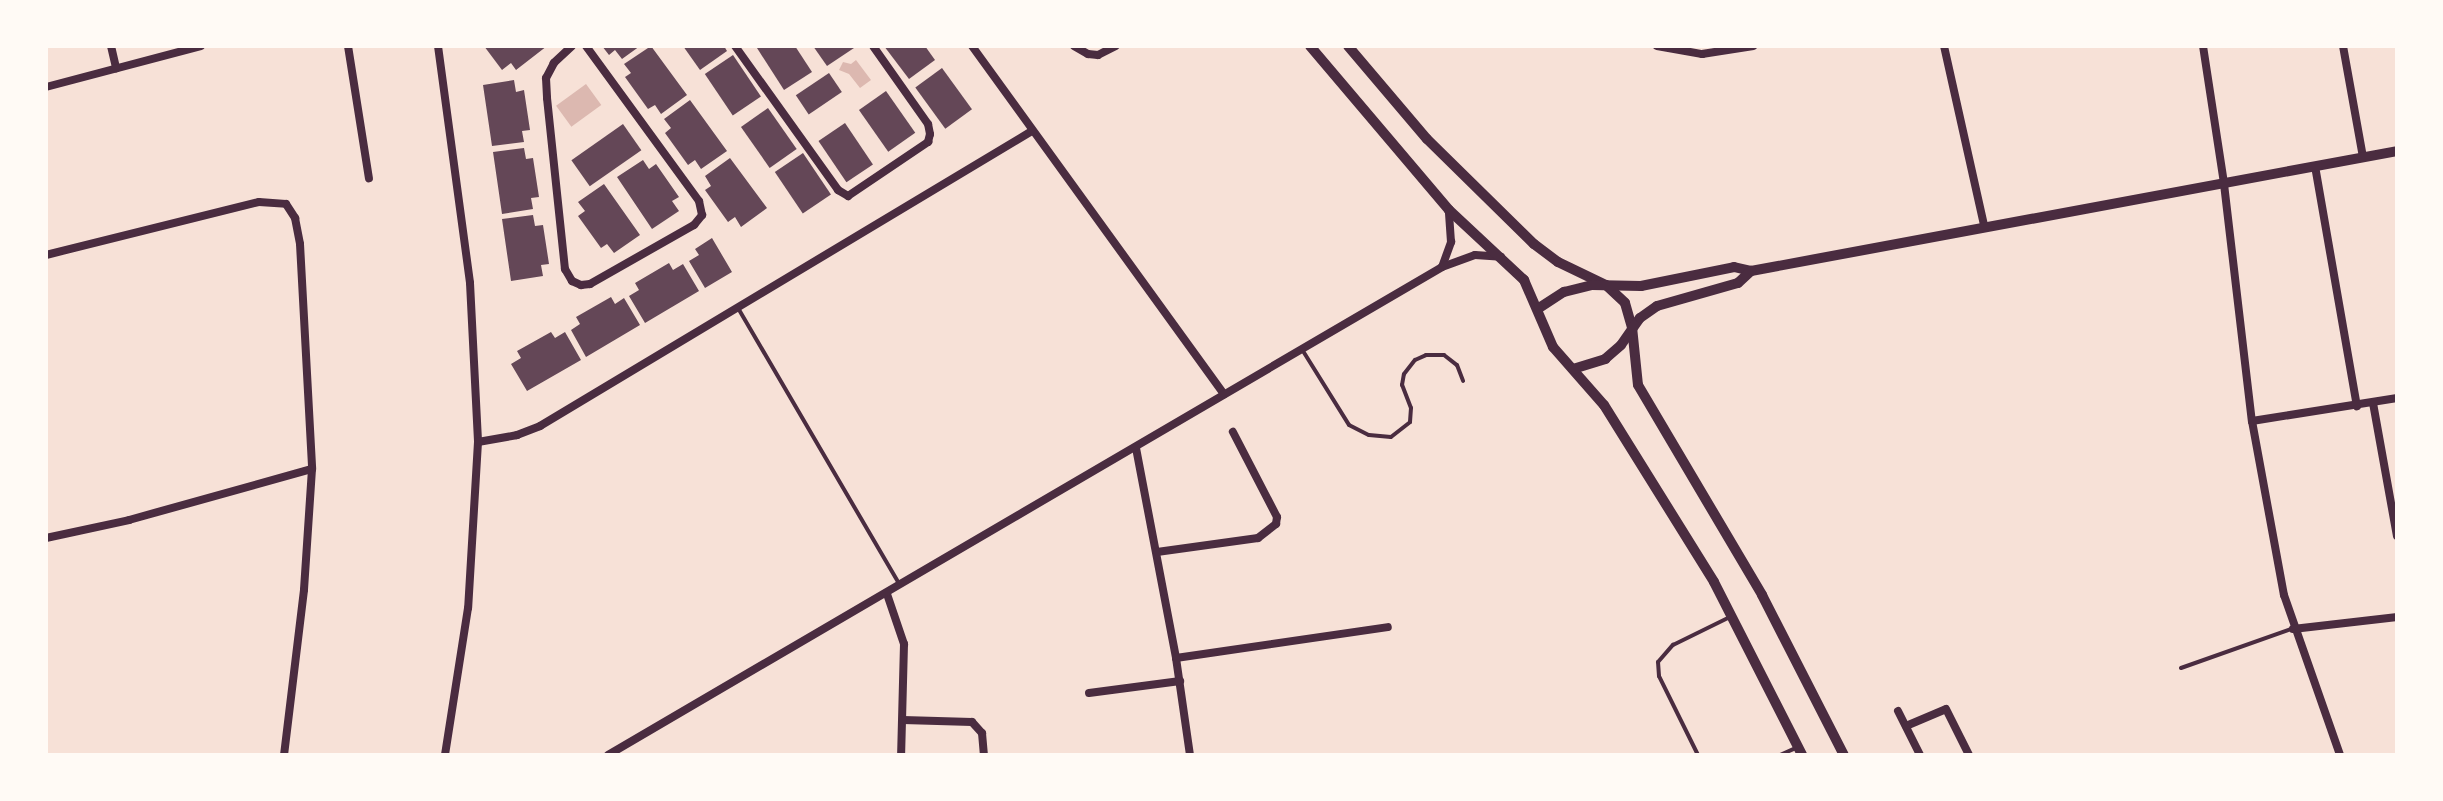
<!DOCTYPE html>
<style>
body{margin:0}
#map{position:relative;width:2443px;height:801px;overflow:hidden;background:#f7e1d7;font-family:Merriweather,serif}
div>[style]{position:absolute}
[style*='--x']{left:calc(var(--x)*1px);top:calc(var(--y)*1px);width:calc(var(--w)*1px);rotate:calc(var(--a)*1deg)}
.water>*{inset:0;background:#dcb8b0;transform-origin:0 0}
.building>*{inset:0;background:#644757;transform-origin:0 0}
.service>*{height:4px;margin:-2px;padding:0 2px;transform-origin:2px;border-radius:2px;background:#4a2c40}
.minor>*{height:8px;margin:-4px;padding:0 4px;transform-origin:4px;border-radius:4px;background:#4a2c40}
.tertiary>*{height:10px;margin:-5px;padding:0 5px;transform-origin:5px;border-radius:5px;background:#4a2c40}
span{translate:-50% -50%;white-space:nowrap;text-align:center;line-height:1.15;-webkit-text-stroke:7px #fffaf5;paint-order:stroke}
.frame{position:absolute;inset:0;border:48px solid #fffaf5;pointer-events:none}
</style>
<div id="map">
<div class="water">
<i style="clip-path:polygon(856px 60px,871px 80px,860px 88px,849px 74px,839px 70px,843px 62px,851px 64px)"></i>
<i style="left:586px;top:84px;width:26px;height:37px;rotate:54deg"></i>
</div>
<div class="building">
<i style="clip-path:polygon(484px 46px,547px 46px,516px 70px,511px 63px,502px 70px)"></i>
<i style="clip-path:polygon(602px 46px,640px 46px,622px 59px,615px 50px,609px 55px)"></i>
<i style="clip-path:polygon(651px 46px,687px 95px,661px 114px,655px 105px,648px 109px,625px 77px,631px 73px,624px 64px)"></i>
<i style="clip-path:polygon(683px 46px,724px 46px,727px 51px,700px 70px)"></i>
<i style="clip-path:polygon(759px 46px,795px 46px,812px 72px,784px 90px,757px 48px)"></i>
<i style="clip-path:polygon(813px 46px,857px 46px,827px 66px)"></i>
<i style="clip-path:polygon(884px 46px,925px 46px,935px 60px,909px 79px)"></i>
<i style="left:733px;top:55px;width:50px;height:34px;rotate:56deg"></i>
<i style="left:942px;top:68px;width:51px;height:33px;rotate:54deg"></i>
<i style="left:829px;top:73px;width:23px;height:40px;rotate:56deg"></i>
<i style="clip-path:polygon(514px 80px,516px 92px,524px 90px,530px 130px,522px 131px,524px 142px,492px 146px,483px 85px)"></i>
<i style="left:886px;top:91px;width:51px;height:33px;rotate:55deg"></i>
<i style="clip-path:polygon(690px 100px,727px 151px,701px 169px,695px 160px,688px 165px,665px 133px,671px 128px,664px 119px)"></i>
<i style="left:768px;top:108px;width:50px;height:33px;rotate:55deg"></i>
<i style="left:845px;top:123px;width:50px;height:32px;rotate:56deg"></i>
<i style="left:623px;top:124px;width:32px;height:63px;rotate:55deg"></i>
<i style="clip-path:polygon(524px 148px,526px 159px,533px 158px,539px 197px,531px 198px,533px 209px,502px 214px,493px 152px)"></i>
<i style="left:803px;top:153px;width:50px;height:34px;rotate:56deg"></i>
<i style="clip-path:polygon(730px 158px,767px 208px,741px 227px,735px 217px,728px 222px,705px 190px,711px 186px,705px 176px)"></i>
<i style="clip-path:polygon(643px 160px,649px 169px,656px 164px,679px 197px,672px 201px,679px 211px,652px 229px,617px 177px)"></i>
<i style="clip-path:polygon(604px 184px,640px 235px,614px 253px,607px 244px,601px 248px,578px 216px,585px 211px,578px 202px)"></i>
<i style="clip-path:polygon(533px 215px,535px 226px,543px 225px,549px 264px,541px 265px,543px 276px,511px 281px,502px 219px)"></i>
<i style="clip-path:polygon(712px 238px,732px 272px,705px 288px,689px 261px,699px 255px,695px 249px)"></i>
<i style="clip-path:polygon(669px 263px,673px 270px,683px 264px,699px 291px,645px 323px,629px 296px,639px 290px,635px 283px)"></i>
<i style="clip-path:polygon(611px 297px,615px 304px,624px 298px,640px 325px,586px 357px,571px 330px,580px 324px,576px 317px)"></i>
<i style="clip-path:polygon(551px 332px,555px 338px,565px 332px,581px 360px,527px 391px,511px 364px,521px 358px,517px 351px)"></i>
</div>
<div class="service">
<i style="--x:738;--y:308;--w:320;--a:59.7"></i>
<i style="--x:1303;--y:351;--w:87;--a:58.1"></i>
<i style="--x:1349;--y:425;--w:22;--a:27"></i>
<i style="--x:1369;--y:435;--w:22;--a:5"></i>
<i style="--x:1391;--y:437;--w:24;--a:-38"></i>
<i style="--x:1410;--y:422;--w:14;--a:-86"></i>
<i style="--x:1411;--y:408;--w:25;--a:-111"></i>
<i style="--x:1402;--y:385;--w:11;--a:-80"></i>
<i style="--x:1404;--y:374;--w:18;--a:-52"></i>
<i style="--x:1415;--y:360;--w:12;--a:-24"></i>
<i style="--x:1426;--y:355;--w:18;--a:0"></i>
<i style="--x:1444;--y:355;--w:16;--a:38"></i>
<i style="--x:1457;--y:365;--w:17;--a:69"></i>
<i style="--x:2181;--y:668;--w:117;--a:-19.5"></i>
<i style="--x:1698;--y:755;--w:88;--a:-116.3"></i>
<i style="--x:1659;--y:676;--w:14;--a:-94"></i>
<i style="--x:1658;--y:662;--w:23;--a:-49"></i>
<i style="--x:1673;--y:645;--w:64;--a:-26.2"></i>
<i style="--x:1780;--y:755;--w:17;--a:-24"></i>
</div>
<div class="minor">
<i style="--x:111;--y:46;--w:23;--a:77"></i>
<i style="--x:348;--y:46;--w:134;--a:81"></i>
<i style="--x:438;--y:46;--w:239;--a:82.3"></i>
<i style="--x:470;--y:283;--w:159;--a:87.1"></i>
<i style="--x:478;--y:442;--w:166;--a:93.4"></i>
<i style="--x:468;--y:608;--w:149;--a:98.9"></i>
<i style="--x:572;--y:46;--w:25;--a:137"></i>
<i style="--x:554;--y:63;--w:17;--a:118"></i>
<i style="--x:546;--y:78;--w:20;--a:87"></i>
<i style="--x:547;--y:98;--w:172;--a:84"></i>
<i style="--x:565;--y:269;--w:14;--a:60"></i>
<i style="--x:572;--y:281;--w:10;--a:24"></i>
<i style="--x:581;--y:285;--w:9;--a:-6"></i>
<i style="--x:590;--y:284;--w:120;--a:-29.6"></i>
<i style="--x:694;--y:225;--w:13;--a:-51"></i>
<i style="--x:702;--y:215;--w:14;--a:-102"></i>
<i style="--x:699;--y:201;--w:192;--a:-126.1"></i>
<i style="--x:735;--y:46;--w:177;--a:54.4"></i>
<i style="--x:838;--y:190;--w:12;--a:31"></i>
<i style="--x:848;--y:196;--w:97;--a:-34"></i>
<i style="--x:928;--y:142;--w:8;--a:-76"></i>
<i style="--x:930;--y:134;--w:10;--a:-101"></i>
<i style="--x:928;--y:124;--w:95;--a:-125.2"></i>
<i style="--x:972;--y:46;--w:430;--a:54.1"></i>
<i style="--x:1074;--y:46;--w:16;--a:30"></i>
<i style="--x:1088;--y:54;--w:10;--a:6"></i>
<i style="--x:1098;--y:55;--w:20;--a:-27"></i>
<i style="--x:1657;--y:46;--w:46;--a:10.1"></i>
<i style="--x:1702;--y:54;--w:52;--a:-8.9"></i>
<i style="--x:1944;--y:46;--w:183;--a:77.4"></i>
<i style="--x:2203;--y:46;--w:140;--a:81.3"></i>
<i style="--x:2224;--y:184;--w:239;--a:83.3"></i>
<i style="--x:2252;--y:421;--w:177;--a:79.6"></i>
<i style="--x:2284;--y:595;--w:170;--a:70.7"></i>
<i style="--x:2343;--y:46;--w:113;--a:79.8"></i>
<i style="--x:46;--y:87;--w:160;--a:-14.8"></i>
<i style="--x:2315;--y:166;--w:244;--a:80.1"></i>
<i style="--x:46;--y:255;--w:219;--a:-14"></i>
<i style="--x:259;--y:202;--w:27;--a:4"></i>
<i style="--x:286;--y:204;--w:17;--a:57"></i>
<i style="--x:295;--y:218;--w:26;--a:79"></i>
<i style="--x:300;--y:244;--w:225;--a:86.9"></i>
<i style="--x:312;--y:469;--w:121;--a:93.8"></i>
<i style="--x:304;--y:590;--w:166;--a:96.9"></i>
<i style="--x:1442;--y:267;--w:27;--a:-70"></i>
<i style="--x:1451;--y:242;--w:32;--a:-94"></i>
<i style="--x:2373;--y:403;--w:135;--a:79.8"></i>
<i style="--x:2252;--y:421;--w:147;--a:-9"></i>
<i style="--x:478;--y:442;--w:40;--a:-10"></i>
<i style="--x:517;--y:435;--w:25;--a:-21"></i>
<i style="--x:540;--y:426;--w:574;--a:-30.95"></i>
<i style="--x:1136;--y:448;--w:214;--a:79.2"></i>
<i style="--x:1176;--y:658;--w:98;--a:81.8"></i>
<i style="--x:46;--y:538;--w:85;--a:-12.2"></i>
<i style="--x:129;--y:520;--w:190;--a:-15.6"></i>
<i style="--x:1157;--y:552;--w:102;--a:-7.9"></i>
<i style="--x:1258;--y:538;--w:23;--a:-38"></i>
<i style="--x:1276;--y:524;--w:7;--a:-82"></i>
<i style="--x:1277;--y:517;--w:96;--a:-117.4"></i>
<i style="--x:887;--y:594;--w:53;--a:71.2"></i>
<i style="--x:904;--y:644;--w:111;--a:91.5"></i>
<i style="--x:2293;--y:629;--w:105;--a:-6.6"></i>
<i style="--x:1176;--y:658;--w:214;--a:-8.3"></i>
<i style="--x:1089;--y:693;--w:92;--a:-7.5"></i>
<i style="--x:1898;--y:711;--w:49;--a:63.4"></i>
<i style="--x:903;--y:720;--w:69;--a:1.7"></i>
<i style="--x:972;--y:722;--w:15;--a:48"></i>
<i style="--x:982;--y:733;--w:22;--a:85"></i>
<i style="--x:1906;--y:726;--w:43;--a:-23"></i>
<i style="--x:1946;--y:709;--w:51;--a:63.4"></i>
<i style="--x:608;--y:755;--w:966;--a:-30.33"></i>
<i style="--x:1442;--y:267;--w:35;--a:-20"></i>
<i style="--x:1475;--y:255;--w:26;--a:4"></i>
</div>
<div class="tertiary">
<i style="--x:1310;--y:46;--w:215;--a:49.7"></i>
<i style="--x:1449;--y:210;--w:103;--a:43"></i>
<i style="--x:1524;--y:280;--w:73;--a:66.6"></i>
<i style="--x:1553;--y:347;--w:77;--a:48.7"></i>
<i style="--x:1604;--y:405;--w:208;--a:58.1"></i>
<i style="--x:1714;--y:582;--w:194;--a:63"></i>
<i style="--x:1348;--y:46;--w:122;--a:49.7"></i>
<i style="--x:1427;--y:139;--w:150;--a:44.5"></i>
<i style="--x:1534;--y:244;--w:30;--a:37"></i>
<i style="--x:1558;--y:262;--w:53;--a:25.6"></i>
<i style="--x:1606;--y:285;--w:26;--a:43"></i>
<i style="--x:1625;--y:303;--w:25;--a:74"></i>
<i style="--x:1632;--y:327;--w:58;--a:84.1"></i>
<i style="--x:1638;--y:385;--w:244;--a:59.4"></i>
<i style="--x:1762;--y:595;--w:180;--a:62.9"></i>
<i style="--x:1539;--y:308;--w:30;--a:-33"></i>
<i style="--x:1564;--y:292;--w:29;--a:-14"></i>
<i style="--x:1592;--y:285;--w:49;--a:1.2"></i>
<i style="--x:1641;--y:286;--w:95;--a:-11.5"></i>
<i style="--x:1734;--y:267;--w:17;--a:13"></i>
<i style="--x:1751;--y:271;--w:657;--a:-10.52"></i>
<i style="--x:1573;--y:369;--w:34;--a:-17"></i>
<i style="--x:1605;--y:359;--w:21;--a:-41"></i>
<i style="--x:1621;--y:345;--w:33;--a:-55"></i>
<i style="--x:1640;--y:318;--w:21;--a:-35"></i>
<i style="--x:1657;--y:306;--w:84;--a:-15.9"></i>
<i style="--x:1738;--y:283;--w:18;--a:-43"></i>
</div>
<div class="frame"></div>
</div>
